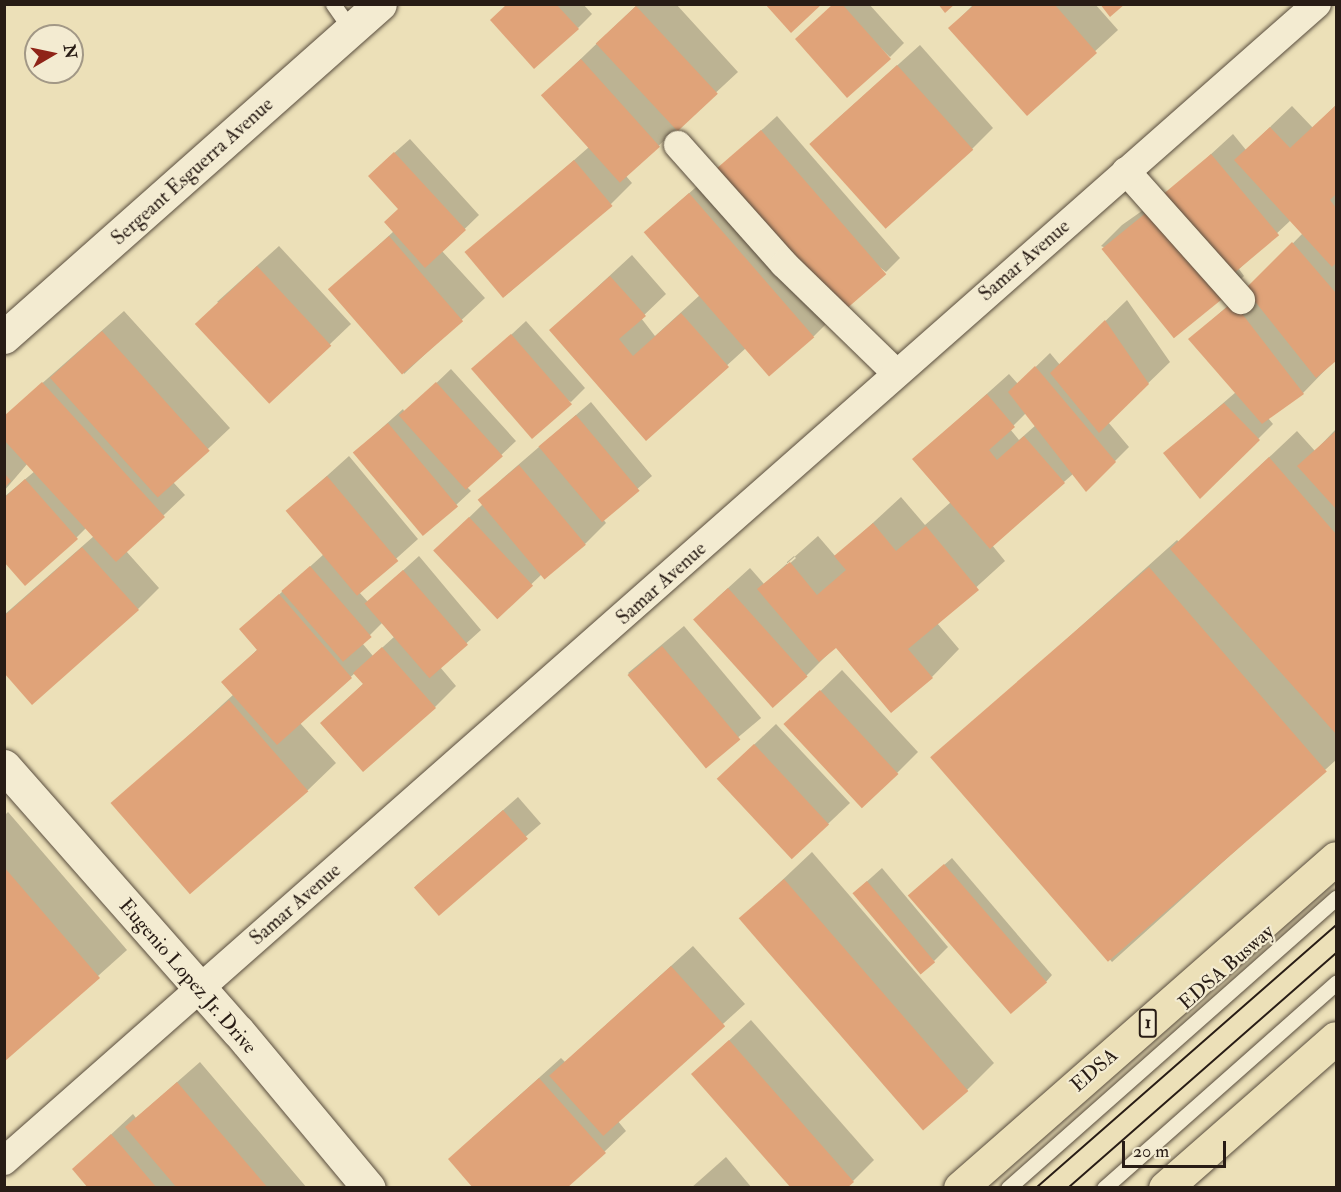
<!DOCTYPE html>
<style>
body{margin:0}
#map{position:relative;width:1341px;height:1192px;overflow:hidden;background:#ece0b8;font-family:"IM FELL Double Pica",serif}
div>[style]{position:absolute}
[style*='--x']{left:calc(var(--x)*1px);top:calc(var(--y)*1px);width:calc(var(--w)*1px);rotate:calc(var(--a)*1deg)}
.shadow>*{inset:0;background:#0003;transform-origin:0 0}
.building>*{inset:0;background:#e0a379;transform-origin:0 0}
.roads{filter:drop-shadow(0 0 2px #594d3e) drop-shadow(0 0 2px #594d3e)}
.lane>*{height:15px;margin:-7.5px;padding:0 7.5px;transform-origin:7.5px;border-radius:7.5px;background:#f3ebd1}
.street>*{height:28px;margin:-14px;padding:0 14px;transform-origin:14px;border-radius:14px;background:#f3ebd1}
.secondary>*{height:33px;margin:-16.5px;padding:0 16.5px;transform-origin:16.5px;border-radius:16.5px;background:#f3ebd1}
.highway>*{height:33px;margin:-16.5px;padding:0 16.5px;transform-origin:16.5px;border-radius:16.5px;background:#ece0b8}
.tram>*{height:1.5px;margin:-0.75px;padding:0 0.75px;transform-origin:0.75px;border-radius:0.75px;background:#281c15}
span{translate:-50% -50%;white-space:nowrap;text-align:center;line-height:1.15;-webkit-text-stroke:4.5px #f3ebd1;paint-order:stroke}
.shield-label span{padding:2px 4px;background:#f3ebd1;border:2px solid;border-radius:4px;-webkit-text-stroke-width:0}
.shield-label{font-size:18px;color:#281c15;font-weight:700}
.street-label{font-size:20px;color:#281c15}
.frame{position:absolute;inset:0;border:6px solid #281c15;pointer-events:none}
.north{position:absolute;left:24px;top:24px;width:60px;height:60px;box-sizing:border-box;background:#f3ebd1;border:2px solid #a29886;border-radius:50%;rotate:81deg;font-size:16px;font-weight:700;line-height:24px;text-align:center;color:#281c15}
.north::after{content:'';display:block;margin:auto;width:21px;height:27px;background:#8f2418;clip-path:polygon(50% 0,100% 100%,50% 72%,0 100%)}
.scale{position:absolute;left:1122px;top:1141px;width:104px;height:27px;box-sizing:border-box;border:3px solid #281c15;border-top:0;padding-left:8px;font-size:18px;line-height:21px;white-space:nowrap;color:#281c15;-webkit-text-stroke:4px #f3ebd1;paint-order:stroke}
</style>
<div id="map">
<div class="shadow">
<i style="clip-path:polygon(508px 4px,583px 4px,592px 14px,578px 28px)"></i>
<i style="clip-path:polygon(638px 4px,676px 4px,738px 72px,626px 176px,632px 183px,611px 204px,505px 296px,468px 253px,589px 147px,564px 75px)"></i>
<i style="clip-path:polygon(834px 4px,869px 4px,904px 43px,890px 57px)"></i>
<i style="clip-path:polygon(974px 4px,1095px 4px,1118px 30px,1027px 114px,950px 28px)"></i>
<i style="clip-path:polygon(920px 45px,993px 128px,972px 149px,833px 123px)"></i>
<i style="clip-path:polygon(1336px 105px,1336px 359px,1303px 393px,1268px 418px,1273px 424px,1200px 497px,1165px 453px,1236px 392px,1190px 339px,1253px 284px,1303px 233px,1291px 220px,1239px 269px,1244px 276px,1223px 297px,1101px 246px,1122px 225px,1173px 189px,1233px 134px,1246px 150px,1292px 106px,1313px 128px)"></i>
<i style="clip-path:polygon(777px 116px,900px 258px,886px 272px,733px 156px)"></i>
<i style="clip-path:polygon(410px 139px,479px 215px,442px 251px,485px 298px,404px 374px,352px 270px,394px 231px,399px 209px,384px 162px)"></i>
<i style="clip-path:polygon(704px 180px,828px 322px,814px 336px,746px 348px,646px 439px,551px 330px,632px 255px,666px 294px,641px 318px,655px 336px,700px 295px,660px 219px)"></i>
<i style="clip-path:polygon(279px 246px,351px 324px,329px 345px,217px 302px)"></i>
<i style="clip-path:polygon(evenodd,1127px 300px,1170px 362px,1108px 422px,1129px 447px,1086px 490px,1073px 474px,992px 545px,1005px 561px,937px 623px,959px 649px,932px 677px,836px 646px,806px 676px,716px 599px,750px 568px,764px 584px,818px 536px,836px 557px,901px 497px,925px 525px,951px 502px,914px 459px,1009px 374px,1018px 384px,1050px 353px,1060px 365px,1127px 300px,1026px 413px,1036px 425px,1019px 440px,1010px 429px,1026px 413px,1127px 300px,794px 556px,796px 558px,787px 566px,787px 562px,794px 556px)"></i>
<i style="clip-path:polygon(124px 311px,230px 428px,173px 482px,185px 495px,126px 551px,159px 588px,138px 609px,4px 671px,4px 615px,94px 536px,86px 528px,76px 538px,4px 560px,4px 497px,35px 471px,28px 463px,4px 491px,4px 417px)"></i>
<i style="clip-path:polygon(526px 321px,585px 388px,571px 402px,486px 358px)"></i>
<i style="clip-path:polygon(451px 369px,516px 441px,467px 487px,471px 491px,456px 505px,354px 453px,403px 409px,405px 413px)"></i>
<i style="clip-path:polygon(591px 402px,652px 476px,603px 519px,606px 523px,585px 544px,542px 574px,497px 617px,450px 536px,483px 504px,480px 501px,502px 479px)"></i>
<i style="clip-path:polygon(1336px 429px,1336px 760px,1112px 962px,934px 760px,962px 733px,1177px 540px,1179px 542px,1297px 431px,1315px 451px)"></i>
<i style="clip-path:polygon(evenodd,349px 456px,418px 539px,359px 592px,368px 602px,419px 556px,481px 630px,440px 667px,456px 686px,435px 707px,322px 723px,364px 683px,355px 673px,300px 723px,336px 763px,308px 790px,114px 804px,234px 694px,223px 682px,258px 649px,241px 629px,324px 554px,288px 511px,349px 456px,382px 623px,394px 637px,373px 656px,362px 643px,382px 623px)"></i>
<i style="left:684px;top:626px;width:120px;height:73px;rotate:50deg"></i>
<i style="clip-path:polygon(842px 670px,918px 752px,897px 773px,807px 704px)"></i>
<i style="clip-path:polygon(776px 724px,850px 803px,792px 858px,740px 758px)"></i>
<i style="left:518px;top:797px;width:35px;height:136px;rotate:49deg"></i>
<i style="clip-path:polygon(8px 812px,127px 950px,4px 1060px,4px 816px)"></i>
<i style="clip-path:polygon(812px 852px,994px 1063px,967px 1090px,741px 919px)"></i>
<i style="clip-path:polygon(952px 858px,1052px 975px,1046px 982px,917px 889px)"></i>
<i style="clip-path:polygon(882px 868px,948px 947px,934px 961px,854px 893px)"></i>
<i style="clip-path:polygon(693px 946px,745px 1004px,617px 1120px,626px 1131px,604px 1152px,472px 1138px,561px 1058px,565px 1062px)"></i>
<i style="clip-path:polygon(751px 1020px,874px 1160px,853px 1181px,693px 1074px)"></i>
<i style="clip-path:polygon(200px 1062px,307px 1188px,90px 1188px,74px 1169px,133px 1114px,136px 1118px)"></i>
<i style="clip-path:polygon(726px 1157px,752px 1188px,691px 1188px)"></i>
</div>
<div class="building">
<i style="clip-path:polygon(507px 4px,556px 4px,579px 29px,534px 69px,490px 20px)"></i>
<i style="clip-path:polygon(765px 4px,822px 4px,791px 33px)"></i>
<i style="clip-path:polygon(833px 4px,842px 4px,891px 59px,847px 98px,795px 39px)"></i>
<i style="clip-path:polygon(938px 4px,955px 4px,945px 13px)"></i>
<i style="clip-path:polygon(1100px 4px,1125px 4px,1110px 17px)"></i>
<i style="clip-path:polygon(974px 5px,1055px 5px,1097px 53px,1027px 116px,948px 28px)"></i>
<i style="left:636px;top:6px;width:120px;height:55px;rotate:47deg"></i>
<i style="left:581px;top:59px;width:118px;height:54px;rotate:48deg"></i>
<i style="left:897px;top:65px;width:114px;height:118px;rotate:48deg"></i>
<i style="clip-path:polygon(1336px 105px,1336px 194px,1330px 200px,1336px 208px,1336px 263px,1332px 267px,1234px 160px,1270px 127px,1290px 148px)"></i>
<i style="left:761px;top:130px;width:191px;height:60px;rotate:49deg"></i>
<i style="clip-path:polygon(394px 152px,466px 230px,425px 268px,384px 222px,398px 209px,368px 176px)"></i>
<i style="left:1211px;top:154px;width:106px;height:61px;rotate:50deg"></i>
<i style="left:574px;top:160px;width:60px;height:143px;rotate:50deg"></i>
<i style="left:689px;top:193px;width:191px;height:60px;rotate:49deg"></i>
<i style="left:1152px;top:208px;width:115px;height:65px;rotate:51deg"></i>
<i style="left:389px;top:236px;width:113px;height:81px;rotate:49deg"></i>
<i style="clip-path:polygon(1292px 242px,1336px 293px,1336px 361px,1316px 378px,1245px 289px)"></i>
<i style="left:257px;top:266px;width:109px;height:85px;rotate:47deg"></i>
<i style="clip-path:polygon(610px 276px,646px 316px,619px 339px,633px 356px,681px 313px,729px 367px,646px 441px,549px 330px)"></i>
<i style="clip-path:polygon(1233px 302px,1304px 394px,1262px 424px,1188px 339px)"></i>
<i style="clip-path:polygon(1105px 320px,1149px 384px,1099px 433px,1050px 373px)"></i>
<i style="left:102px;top:331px;width:161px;height:70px;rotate:48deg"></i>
<i style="left:511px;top:334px;width:93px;height:53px;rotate:49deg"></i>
<i style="clip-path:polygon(1035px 366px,1116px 462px,1086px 492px,1008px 392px)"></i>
<i style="clip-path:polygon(42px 382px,165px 517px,116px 562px,4px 440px,4px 416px)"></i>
<i style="left:436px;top:382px;width:100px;height:50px;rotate:48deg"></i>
<i style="clip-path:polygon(987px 394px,1015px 427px,989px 450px,997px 460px,1024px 436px,1065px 483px,990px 549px,912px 459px)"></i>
<i style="clip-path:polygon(1224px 403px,1260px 440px,1200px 499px,1163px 453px)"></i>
<i style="left:576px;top:415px;width:99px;height:49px;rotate:50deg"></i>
<i style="left:388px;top:423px;width:109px;height:46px;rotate:50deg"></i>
<i style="clip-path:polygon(1336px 431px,1336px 509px,1297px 466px)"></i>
<i style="clip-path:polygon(1269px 457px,1336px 534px,1336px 734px,1170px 549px)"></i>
<i style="left:519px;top:465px;width:104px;height:54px;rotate:50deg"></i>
<i style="clip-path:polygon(4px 473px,11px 481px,4px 488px)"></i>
<i style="left:327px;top:476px;width:111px;height:54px;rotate:50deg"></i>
<i style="clip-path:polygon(25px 479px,78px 539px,25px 586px,4px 562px,4px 498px)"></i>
<i style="left:469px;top:517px;width:94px;height:49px;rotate:47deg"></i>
<i style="clip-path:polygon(873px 523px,896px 551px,926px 526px,979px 590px,908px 649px,933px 678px,891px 713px,836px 648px,819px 662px,757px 589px,790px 562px,817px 595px,846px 570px,834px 556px)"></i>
<i style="clip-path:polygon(82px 547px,139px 610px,32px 705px,4px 673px,4px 616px)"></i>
<i style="left:310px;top:566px;width:94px;height:38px;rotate:49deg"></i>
<i style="left:1149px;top:567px;width:271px;height:290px;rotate:49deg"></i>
<i style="left:403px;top:570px;width:99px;height:51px;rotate:49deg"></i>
<i style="left:728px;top:588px;width:119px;height:47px;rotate:48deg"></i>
<i style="clip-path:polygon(279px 594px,352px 678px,277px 745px,221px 682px,257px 650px,239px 629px)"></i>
<i style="left:662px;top:646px;width:122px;height:45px;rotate:50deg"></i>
<i style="clip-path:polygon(382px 647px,436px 708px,363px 772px,320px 723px,363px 684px,353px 673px)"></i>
<i style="left:820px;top:690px;width:115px;height:50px;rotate:47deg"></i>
<i style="left:229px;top:700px;width:121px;height:157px;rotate:49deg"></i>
<i style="left:754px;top:744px;width:110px;height:51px;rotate:47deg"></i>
<i style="left:503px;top:810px;width:38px;height:118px;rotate:49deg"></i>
<i style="left:944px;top:864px;width:157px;height:48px;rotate:49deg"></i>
<i style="clip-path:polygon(4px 867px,100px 978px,4px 1062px)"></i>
<i style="left:784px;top:879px;width:281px;height:60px;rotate:49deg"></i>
<i style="left:867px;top:881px;width:106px;height:19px;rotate:50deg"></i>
<i style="left:671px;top:966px;width:81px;height:164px;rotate:48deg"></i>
<i style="clip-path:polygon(729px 1040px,854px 1182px,847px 1188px,791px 1188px,691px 1074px)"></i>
<i style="clip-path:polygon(539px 1078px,606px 1153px,567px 1188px,473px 1188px,448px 1159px)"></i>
<i style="clip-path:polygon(177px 1082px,268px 1188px,177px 1188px,125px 1127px)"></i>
<i style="clip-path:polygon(111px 1134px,157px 1188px,88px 1188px,72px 1169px)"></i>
</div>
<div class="roads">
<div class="lane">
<i style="--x:333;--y:4;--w:32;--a:55"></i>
<i style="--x:1008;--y:1188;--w:438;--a:-41.5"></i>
<i style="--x:1104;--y:1188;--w:310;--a:-41.5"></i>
</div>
<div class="street">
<i style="--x:678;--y:145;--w:159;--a:48.3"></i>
<i style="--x:784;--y:264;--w:156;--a:44.2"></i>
<i style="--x:1126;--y:171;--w:173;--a:48.3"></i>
<i style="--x:4;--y:1161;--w:1750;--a:-41.39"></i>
</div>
<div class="secondary">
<i style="--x:4;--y:337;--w:502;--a:-41.53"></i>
<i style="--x:4;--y:766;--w:354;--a:48.6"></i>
<i style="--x:238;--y:1031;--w:204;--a:50.2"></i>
</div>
<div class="highway">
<i style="--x:960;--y:1188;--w:500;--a:-41.27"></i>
<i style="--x:1165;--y:1188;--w:227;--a:-41.3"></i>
</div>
</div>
<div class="tram">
<i style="--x:1036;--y:1188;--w:399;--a:-41.2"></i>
<i style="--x:1068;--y:1188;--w:356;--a:-41.2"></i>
</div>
<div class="shield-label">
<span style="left:1148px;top:1023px">1</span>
</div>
<div class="street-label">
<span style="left:192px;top:171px;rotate:-42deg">Sergeant Esguerra Avenue</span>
<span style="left:1024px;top:260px;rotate:-41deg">Samar Avenue</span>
<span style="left:661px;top:583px;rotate:-42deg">Samar Avenue</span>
<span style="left:295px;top:904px;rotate:-41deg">Samar Avenue</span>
<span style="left:1226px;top:967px;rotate:-41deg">EDSA Busway</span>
<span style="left:188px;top:976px;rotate:49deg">Eugenio Lopez Jr. Drive</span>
<span style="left:1094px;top:1070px;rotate:-41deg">EDSA</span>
</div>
<div class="frame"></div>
<div class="north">N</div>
<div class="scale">20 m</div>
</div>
